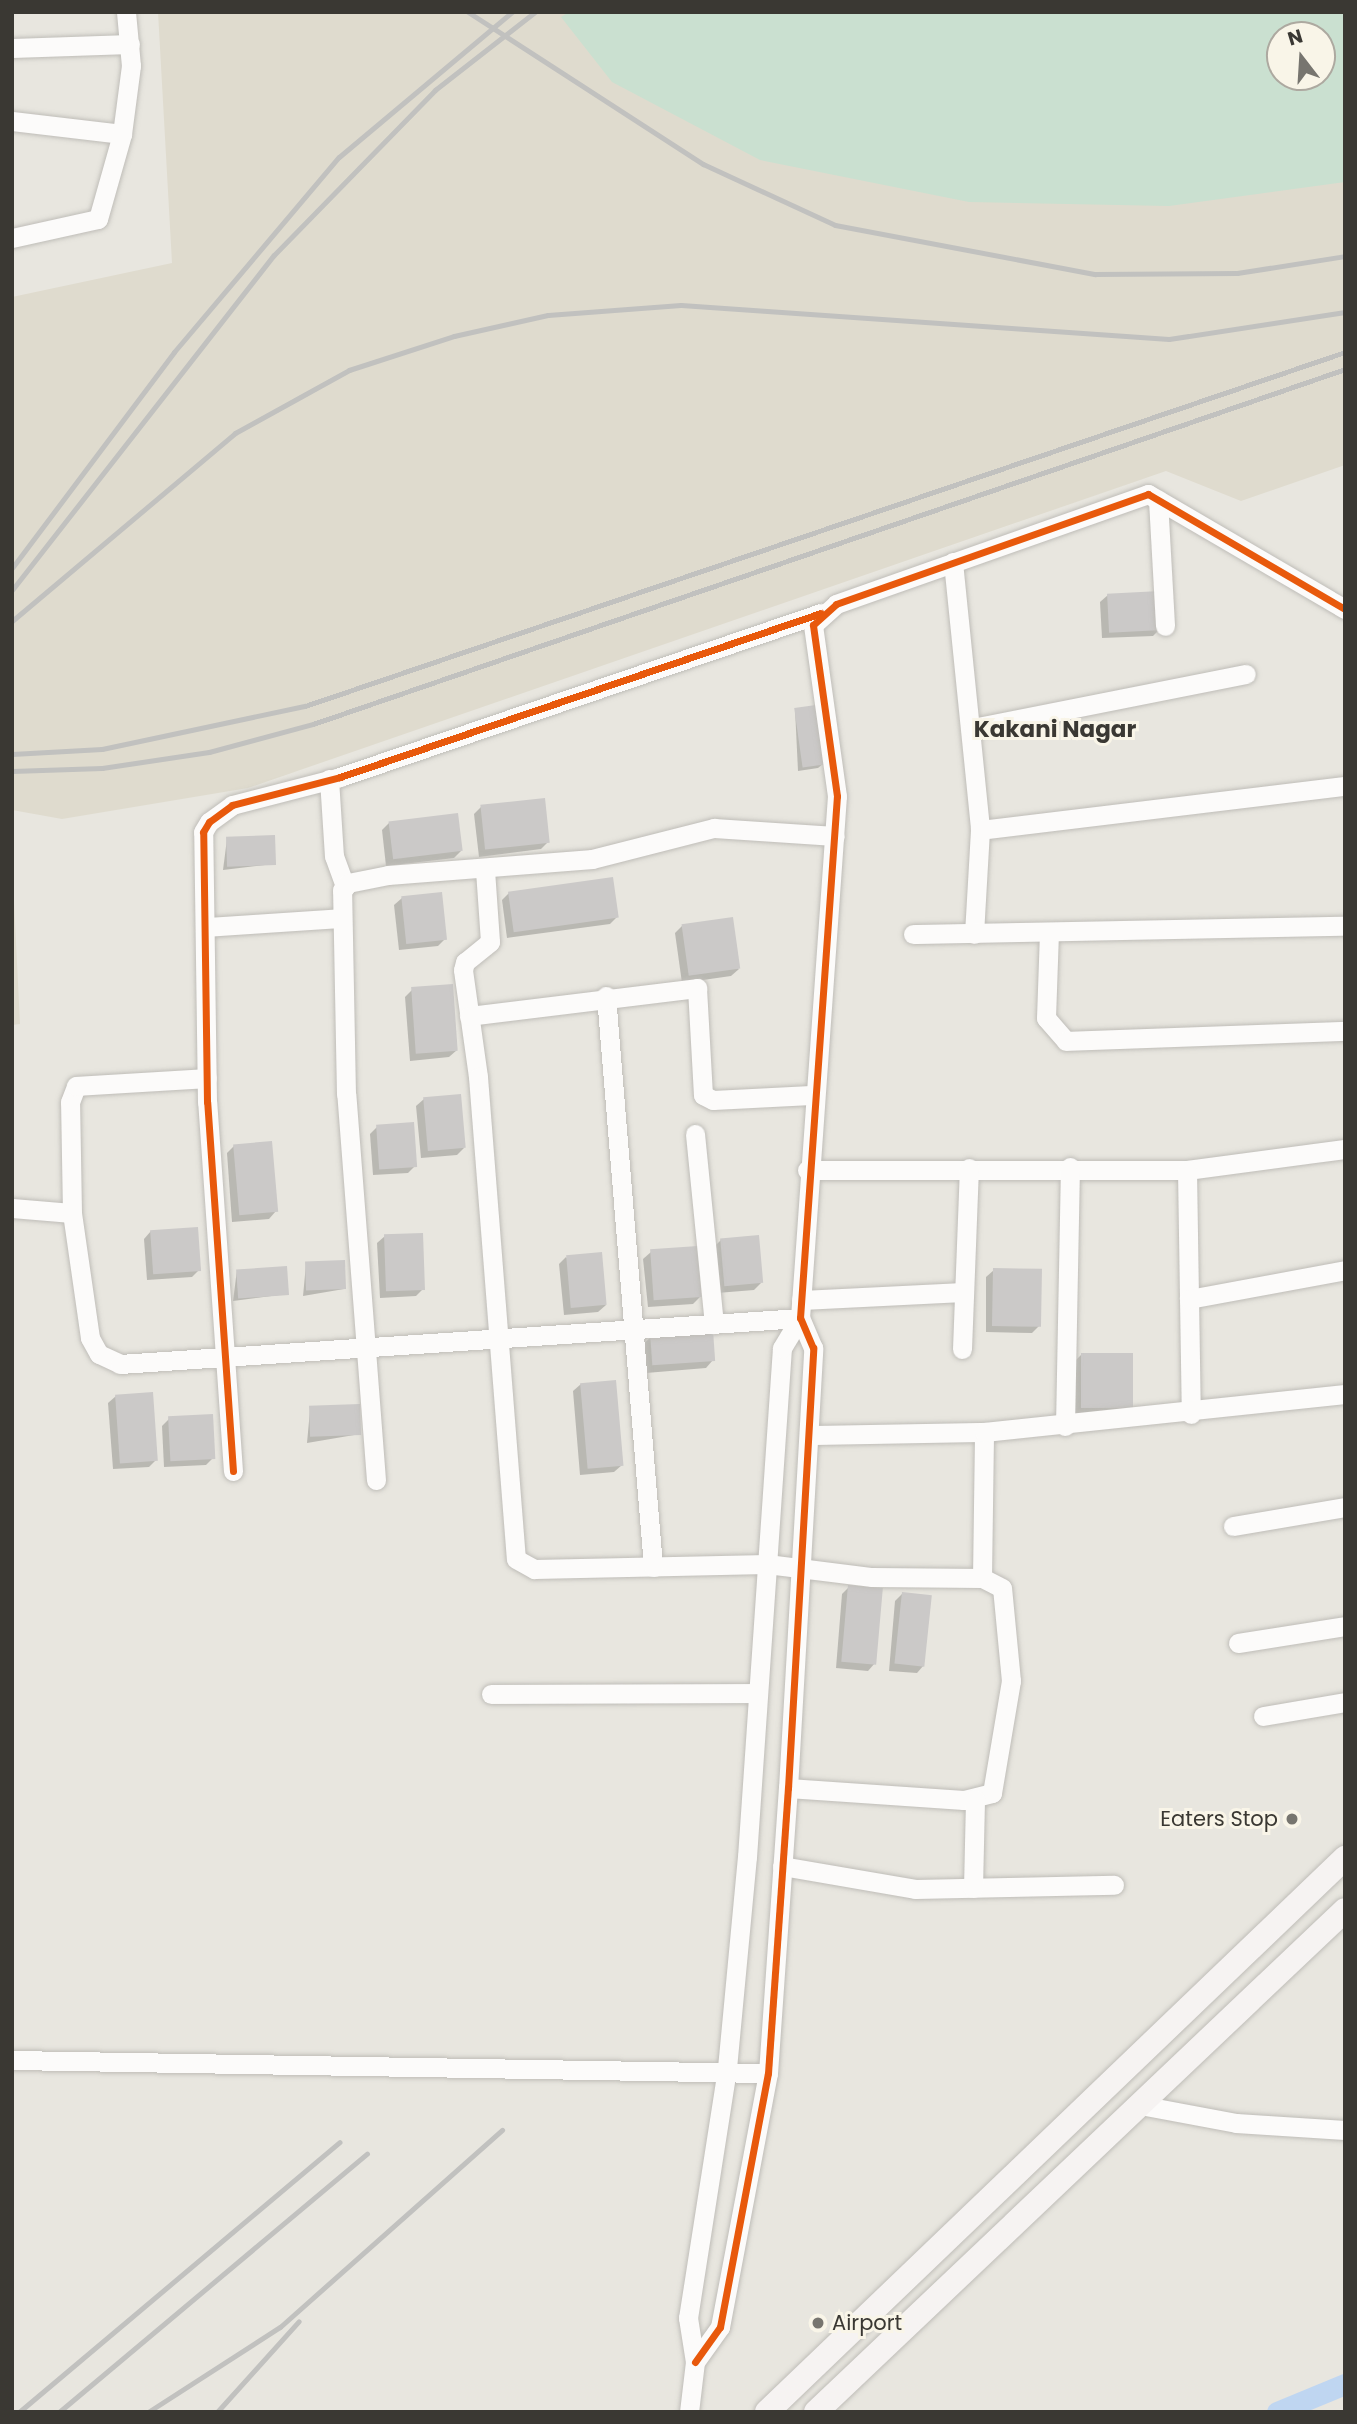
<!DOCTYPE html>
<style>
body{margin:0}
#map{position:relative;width:1357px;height:2424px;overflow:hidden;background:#e8e6df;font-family:Poppins,sans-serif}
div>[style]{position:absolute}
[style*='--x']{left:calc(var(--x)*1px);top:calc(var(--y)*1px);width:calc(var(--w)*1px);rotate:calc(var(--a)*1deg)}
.built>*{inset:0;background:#dfdbce}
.green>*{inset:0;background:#cae0d0}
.shadow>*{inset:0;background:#0003}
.canal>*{height:21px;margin:-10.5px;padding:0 10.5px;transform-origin:10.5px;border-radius:10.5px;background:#bfd6f1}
.building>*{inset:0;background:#cbc9c8;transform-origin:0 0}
.roads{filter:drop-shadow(0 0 2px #bfbdb8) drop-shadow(0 0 2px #bfbdb8)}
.minor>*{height:19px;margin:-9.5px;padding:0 9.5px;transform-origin:9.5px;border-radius:9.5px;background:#fcfbfa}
.major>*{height:24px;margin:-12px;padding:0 12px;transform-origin:12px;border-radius:12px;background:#f6f3f2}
.rail>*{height:5px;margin:-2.5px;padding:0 2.5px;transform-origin:2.5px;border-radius:2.5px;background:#c1c1bf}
.cycleway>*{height:7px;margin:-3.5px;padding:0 3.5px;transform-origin:3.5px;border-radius:3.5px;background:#e8590c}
.dots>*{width:19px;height:19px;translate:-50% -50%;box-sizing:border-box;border:4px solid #f9f5e8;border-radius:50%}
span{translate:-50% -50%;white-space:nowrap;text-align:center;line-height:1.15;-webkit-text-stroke:6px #f9f5e8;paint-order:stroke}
.poi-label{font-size:21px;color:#3a3833}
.right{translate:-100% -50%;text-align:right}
.left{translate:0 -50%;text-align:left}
.neighbourhood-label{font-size:23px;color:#3a3833;font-weight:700}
.frame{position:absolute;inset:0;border:14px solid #3a3833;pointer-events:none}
.north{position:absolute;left:1266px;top:21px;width:70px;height:70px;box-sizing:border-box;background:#f9f5e8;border:2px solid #ada9a0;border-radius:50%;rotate:343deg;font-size:19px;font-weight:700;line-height:28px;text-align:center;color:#3a3833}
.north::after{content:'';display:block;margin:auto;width:24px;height:32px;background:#77756f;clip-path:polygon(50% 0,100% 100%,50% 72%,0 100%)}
</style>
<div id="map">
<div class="built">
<i style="clip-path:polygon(evenodd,158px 12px,1345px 12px,1345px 465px,1241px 501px,1166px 471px,248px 788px,62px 819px,12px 810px,12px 297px,172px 263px,158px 12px,1280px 35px,1322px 35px,1322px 77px,1280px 77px,1280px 35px)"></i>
<i style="clip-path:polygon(12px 860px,20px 1024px,12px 1025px)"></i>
</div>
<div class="green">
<i style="clip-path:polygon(evenodd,569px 12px,1345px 12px,1345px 182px,1169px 206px,969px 202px,760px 160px,612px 82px,561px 17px,569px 12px,1280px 35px,1322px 35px,1322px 77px,1280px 77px,1280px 35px)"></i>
</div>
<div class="shadow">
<i style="clip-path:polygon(1108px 595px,1160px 629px,1153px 636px,1102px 638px,1100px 602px)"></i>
<i style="clip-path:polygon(795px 709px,823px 764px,818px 768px,798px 771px)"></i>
<i style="clip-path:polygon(481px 807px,548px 842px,541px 849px,479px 857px,474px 814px)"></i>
<i style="clip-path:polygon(389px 823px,461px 851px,454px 858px,386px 866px,382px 830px)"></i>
<i style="clip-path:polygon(227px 839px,274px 864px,223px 870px)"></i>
<i style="clip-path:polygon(509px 893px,617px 917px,610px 924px,507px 938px,502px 900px)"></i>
<i style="clip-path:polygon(402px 898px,445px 939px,438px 946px,399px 950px,394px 905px)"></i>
<i style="clip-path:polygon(682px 926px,739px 969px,731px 976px,682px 983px,675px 933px)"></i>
<i style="clip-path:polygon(412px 990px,457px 1050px,449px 1057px,410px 1061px,405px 997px)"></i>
<i style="clip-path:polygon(424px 1099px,464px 1148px,457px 1155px,421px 1158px,416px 1106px)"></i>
<i style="clip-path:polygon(377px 1127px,415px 1166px,408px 1173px,373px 1175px,370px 1134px)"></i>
<i style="clip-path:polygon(234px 1146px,276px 1211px,269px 1219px,232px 1222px,227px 1153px)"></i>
<i style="clip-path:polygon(151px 1231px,199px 1270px,192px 1277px,147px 1280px,144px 1239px)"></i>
<i style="clip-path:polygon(385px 1236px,423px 1289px,416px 1296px,380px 1298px,377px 1243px)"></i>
<i style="clip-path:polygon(721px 1240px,761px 1283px,754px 1290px,717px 1293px,713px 1248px)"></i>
<i style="clip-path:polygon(651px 1252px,700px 1297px,693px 1304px,648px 1307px,643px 1259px)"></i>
<i style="clip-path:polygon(566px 1257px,606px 1305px,598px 1312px,564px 1315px,559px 1264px)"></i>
<i style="clip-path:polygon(306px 1264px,344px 1289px,303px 1296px)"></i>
<i style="clip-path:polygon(237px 1270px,287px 1294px,233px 1301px)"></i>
<i style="clip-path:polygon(994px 1270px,1039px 1326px,1032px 1333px,986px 1332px,986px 1277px)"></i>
<i style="clip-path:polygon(651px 1337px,713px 1360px,706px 1368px,646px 1373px,643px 1344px)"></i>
<i style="clip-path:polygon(1081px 1355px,1131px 1407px,1124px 1414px,1074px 1414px,1074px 1362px)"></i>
<i style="clip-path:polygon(581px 1384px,622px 1465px,614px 1472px,580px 1475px,573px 1391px)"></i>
<i style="clip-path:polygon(116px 1396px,156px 1460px,149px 1467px,113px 1469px,108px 1403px)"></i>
<i style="clip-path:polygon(310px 1410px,360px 1434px,307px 1443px)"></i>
<i style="clip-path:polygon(169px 1419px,213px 1458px,206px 1465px,164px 1467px,162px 1426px)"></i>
<i style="clip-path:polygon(849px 1587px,875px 1663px,868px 1671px,836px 1668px,842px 1594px)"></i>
<i style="clip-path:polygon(902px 1594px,924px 1665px,917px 1673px,889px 1671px,895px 1601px)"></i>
</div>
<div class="canal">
<i style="--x:1277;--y:2412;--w:74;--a:-22.4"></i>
</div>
<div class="building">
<i style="left:1160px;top:591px;width:39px;height:53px;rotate:87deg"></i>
<i style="left:816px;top:705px;width:60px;height:22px;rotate:82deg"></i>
<i style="left:545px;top:798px;width:45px;height:65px;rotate:84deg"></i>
<i style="left:458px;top:813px;width:38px;height:70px;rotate:83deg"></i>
<i style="left:275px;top:835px;width:30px;height:49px;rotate:88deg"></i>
<i style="left:613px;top:877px;width:41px;height:106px;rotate:82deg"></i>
<i style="left:442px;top:892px;width:48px;height:41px;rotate:84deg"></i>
<i style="left:733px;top:917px;width:52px;height:52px;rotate:82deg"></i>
<i style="left:453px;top:984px;width:67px;height:42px;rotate:86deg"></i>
<i style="left:461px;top:1094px;width:54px;height:38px;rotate:85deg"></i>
<i style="left:414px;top:1122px;width:45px;height:38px;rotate:86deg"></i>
<i style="left:272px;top:1141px;width:71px;height:39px;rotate:85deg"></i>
<i style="left:198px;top:1227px;width:44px;height:48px;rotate:86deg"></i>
<i style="left:423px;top:1233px;width:57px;height:39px;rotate:88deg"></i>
<i style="left:759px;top:1235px;width:48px;height:39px;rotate:85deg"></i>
<i style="left:698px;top:1246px;width:51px;height:48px;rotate:86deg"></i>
<i style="left:602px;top:1252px;width:53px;height:36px;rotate:85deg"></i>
<i style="left:345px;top:1260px;width:29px;height:40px;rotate:88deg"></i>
<i style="left:287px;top:1266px;width:29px;height:51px;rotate:86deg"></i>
<i style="left:993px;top:1268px;width:49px;height:58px;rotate:1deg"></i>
<i style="left:713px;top:1330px;width:31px;height:63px;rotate:86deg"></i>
<i style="left:1081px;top:1353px;width:52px;height:55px"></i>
<i style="left:616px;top:1380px;width:86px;height:36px;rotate:85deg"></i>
<i style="left:153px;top:1392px;width:69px;height:38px;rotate:86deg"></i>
<i style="left:360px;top:1404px;width:31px;height:51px;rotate:88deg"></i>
<i style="left:213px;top:1414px;width:45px;height:45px;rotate:87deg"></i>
<i style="left:848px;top:1585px;width:35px;height:77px;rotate:5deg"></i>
<i style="left:902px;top:1592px;width:30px;height:72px;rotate:6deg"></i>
</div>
<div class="roads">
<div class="minor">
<i style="--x:12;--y:48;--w:118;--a:-1.9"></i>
<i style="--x:12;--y:121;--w:111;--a:6.7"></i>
<i style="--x:12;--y:238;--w:88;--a:-12.5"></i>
<i style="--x:98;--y:219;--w:88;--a:-74.2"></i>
<i style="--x:122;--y:134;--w:69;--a:-82.5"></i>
<i style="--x:131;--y:66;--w:54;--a:-95.3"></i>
<i style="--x:1158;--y:500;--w:126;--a:86.8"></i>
<i style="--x:953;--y:562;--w:269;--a:84.2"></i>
<i style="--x:980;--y:830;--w:104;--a:93.3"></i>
<i style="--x:973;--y:728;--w:278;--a:-11.2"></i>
<i style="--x:329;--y:779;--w:77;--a:86.3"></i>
<i style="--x:334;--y:856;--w:33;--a:70"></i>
<i style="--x:980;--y:830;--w:368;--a:-6.9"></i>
<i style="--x:485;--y:870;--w:72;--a:86"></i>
<i style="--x:490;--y:942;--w:32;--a:141"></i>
<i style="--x:465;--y:962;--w:8;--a:104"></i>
<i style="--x:463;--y:970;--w:108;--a:82"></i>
<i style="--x:478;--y:1077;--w:483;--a:85.5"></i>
<i style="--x:516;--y:1559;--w:21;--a:29"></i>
<i style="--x:534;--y:1569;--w:233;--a:-1.2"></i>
<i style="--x:767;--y:1564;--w:106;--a:7.1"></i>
<i style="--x:872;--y:1577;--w:110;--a:0.5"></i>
<i style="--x:206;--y:927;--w:136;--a:-3.8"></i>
<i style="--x:1049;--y:932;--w:86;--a:92"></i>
<i style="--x:1046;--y:1018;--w:30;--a:49"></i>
<i style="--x:1066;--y:1041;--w:279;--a:-2.1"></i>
<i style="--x:913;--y:934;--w:432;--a:-1.1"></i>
<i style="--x:606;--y:996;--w:573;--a:85.29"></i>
<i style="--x:469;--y:1016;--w:230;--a:-7"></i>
<i style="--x:697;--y:988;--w:107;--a:86.8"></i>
<i style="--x:703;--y:1095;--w:11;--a:27"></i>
<i style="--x:713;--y:1100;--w:98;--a:-2.9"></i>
<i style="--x:695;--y:1134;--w:191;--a:84.3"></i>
<i style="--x:807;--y:1170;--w:380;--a:0"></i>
<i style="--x:1187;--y:1170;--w:159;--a:-7.6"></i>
<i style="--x:1187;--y:1170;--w:244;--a:89.1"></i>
<i style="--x:12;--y:1208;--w:60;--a:4.8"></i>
<i style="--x:72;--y:1213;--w:126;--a:81.8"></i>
<i style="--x:90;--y:1338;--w:18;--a:61"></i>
<i style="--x:99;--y:1354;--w:23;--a:25"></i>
<i style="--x:120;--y:1364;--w:682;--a:-3.87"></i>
<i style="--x:72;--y:1213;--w:111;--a:-91"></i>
<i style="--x:70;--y:1102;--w:17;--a:-69"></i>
<i style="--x:76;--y:1086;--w:131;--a:-3.5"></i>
<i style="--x:1189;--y:1299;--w:159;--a:-10.5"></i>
<i style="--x:801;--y:1300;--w:163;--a:-2.8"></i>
<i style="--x:962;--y:1349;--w:181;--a:-87.8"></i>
<i style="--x:1065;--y:1426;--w:259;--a:-88.9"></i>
<i style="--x:810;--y:1435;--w:174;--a:-1"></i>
<i style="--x:233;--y:1471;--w:370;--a:-94"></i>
<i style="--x:207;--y:1102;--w:270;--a:-90.8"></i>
<i style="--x:203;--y:832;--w:12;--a:-59"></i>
<i style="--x:209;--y:822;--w:29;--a:-36"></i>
<i style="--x:232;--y:805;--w:112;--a:-14.5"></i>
<i style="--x:340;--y:777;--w:508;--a:-18.83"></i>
<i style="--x:376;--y:1480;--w:387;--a:-94.4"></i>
<i style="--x:346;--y:1094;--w:204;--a:-91.1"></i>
<i style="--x:342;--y:890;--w:9;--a:-49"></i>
<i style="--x:348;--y:883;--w:41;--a:-11.3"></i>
<i style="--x:388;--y:875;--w:205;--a:-4.5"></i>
<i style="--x:592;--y:859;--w:126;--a:-14.3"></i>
<i style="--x:714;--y:828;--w:121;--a:3.8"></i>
<i style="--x:1233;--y:1526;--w:114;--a:-9.6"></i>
<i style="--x:1238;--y:1643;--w:108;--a:-9"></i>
<i style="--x:491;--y:1694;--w:267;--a:-0.2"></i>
<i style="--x:1263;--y:1716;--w:83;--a:-9.7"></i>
<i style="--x:788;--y:1788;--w:176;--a:3.9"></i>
<i style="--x:964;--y:1800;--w:29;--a:-14"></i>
<i style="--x:992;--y:1793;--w:114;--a:-80.4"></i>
<i style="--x:1011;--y:1681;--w:93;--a:-95.5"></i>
<i style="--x:1002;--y:1588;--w:22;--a:-153"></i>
<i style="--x:982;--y:1578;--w:146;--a:-89.2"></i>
<i style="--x:984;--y:1432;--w:363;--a:-6"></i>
<i style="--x:782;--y:1866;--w:135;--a:9.8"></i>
<i style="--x:915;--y:1889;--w:199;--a:-1.2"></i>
<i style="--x:973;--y:1888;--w:89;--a:-88.7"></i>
<i style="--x:12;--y:2060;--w:756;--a:0.99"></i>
<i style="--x:1140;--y:2105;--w:98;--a:10.6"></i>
<i style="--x:1236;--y:2123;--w:109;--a:3.7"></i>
<i style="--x:695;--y:2362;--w:43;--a:-54.5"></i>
<i style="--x:720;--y:2327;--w:258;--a:-79.3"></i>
<i style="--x:768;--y:2073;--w:286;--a:-86"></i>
<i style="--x:788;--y:1788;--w:441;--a:-86.7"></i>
<i style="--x:813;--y:1348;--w:33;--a:-113"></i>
<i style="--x:800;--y:1318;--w:523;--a:-85.95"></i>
<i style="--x:837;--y:796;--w:173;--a:-98"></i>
<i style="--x:813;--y:625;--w:31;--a:-42"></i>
<i style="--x:836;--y:604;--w:331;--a:-19.4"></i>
<i style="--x:1148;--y:494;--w:228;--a:30.3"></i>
<i style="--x:689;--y:2412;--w:50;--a:-83.2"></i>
<i style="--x:695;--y:2362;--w:45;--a:-99"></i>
<i style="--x:688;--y:2318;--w:253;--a:-81.1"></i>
<i style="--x:727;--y:2068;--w:212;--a:-84.6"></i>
<i style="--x:747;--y:1857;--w:510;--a:-86.07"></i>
<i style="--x:782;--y:1348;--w:35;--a:-59"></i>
</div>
<div class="major">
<i style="--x:767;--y:2412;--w:801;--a:-43.79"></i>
<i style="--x:816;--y:2412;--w:729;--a:-43.5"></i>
</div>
</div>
<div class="rail">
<i style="--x:468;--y:12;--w:280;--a:32.9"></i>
<i style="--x:703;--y:164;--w:145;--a:24.8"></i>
<i style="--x:835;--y:225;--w:265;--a:10.7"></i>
<i style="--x:1095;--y:274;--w:142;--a:-0.4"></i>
<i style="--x:1237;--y:273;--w:109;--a:-8.9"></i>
<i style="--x:12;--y:568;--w:270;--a:-53.1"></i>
<i style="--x:174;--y:352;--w:255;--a:-49.8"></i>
<i style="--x:339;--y:157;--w:226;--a:-40"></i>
<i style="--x:12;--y:590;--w:425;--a:-52"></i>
<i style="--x:274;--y:255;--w:231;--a:-45.7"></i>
<i style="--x:435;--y:90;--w:127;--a:-38"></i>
<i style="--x:12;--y:621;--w:292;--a:-40.1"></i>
<i style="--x:235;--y:433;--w:130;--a:-28.9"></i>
<i style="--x:349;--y:370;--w:110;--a:-17.9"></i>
<i style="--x:454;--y:336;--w:96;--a:-12.6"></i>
<i style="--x:548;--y:315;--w:133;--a:-4.3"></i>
<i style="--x:681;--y:305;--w:489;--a:4"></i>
<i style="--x:1169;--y:339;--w:178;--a:-8.7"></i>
<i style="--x:12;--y:754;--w:90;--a:-3.2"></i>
<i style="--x:102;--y:749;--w:208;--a:-12"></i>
<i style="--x:305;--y:706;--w:1099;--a:-18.8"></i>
<i style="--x:12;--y:771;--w:90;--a:-1.9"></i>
<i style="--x:102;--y:768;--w:108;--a:-8.5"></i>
<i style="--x:209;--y:752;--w:108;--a:-15.1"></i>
<i style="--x:313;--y:724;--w:1091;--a:-18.98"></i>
<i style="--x:19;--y:2412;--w:419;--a:-40.1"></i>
<i style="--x:59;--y:2412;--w:402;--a:-40"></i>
<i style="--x:148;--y:2412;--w:157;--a:-32.8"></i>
<i style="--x:280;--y:2327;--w:297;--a:-41.6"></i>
<i style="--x:217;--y:2412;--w:122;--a:-48"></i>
</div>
<div class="cycleway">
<i style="--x:233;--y:1471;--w:370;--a:-94"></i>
<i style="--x:207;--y:1102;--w:270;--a:-90.8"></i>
<i style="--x:203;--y:832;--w:12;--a:-59"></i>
<i style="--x:209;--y:822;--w:29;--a:-36"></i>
<i style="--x:232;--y:805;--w:112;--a:-14.5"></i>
<i style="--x:340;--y:777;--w:508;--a:-18.83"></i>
<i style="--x:695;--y:2362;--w:43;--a:-54.5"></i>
<i style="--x:720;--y:2327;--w:258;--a:-79.3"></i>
<i style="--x:768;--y:2073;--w:286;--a:-86"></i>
<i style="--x:788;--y:1788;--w:441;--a:-86.7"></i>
<i style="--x:813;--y:1348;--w:33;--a:-113"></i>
<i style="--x:800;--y:1318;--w:523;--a:-85.95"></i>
<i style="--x:837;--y:796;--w:173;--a:-98"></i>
<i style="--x:813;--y:625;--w:31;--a:-42"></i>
<i style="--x:836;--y:604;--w:331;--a:-19.4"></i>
<i style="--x:1148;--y:494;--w:228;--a:30.3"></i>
</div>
<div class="dots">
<i style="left:1292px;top:1819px;background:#77756f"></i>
<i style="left:818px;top:2323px;background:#77756f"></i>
</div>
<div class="poi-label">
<span class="right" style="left:1278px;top:1819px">Eaters Stop</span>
<span class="left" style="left:832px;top:2323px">Airport</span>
</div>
<div class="neighbourhood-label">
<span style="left:1055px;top:729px">Kakani Nagar</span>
</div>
<div class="frame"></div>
<div class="north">N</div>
</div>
